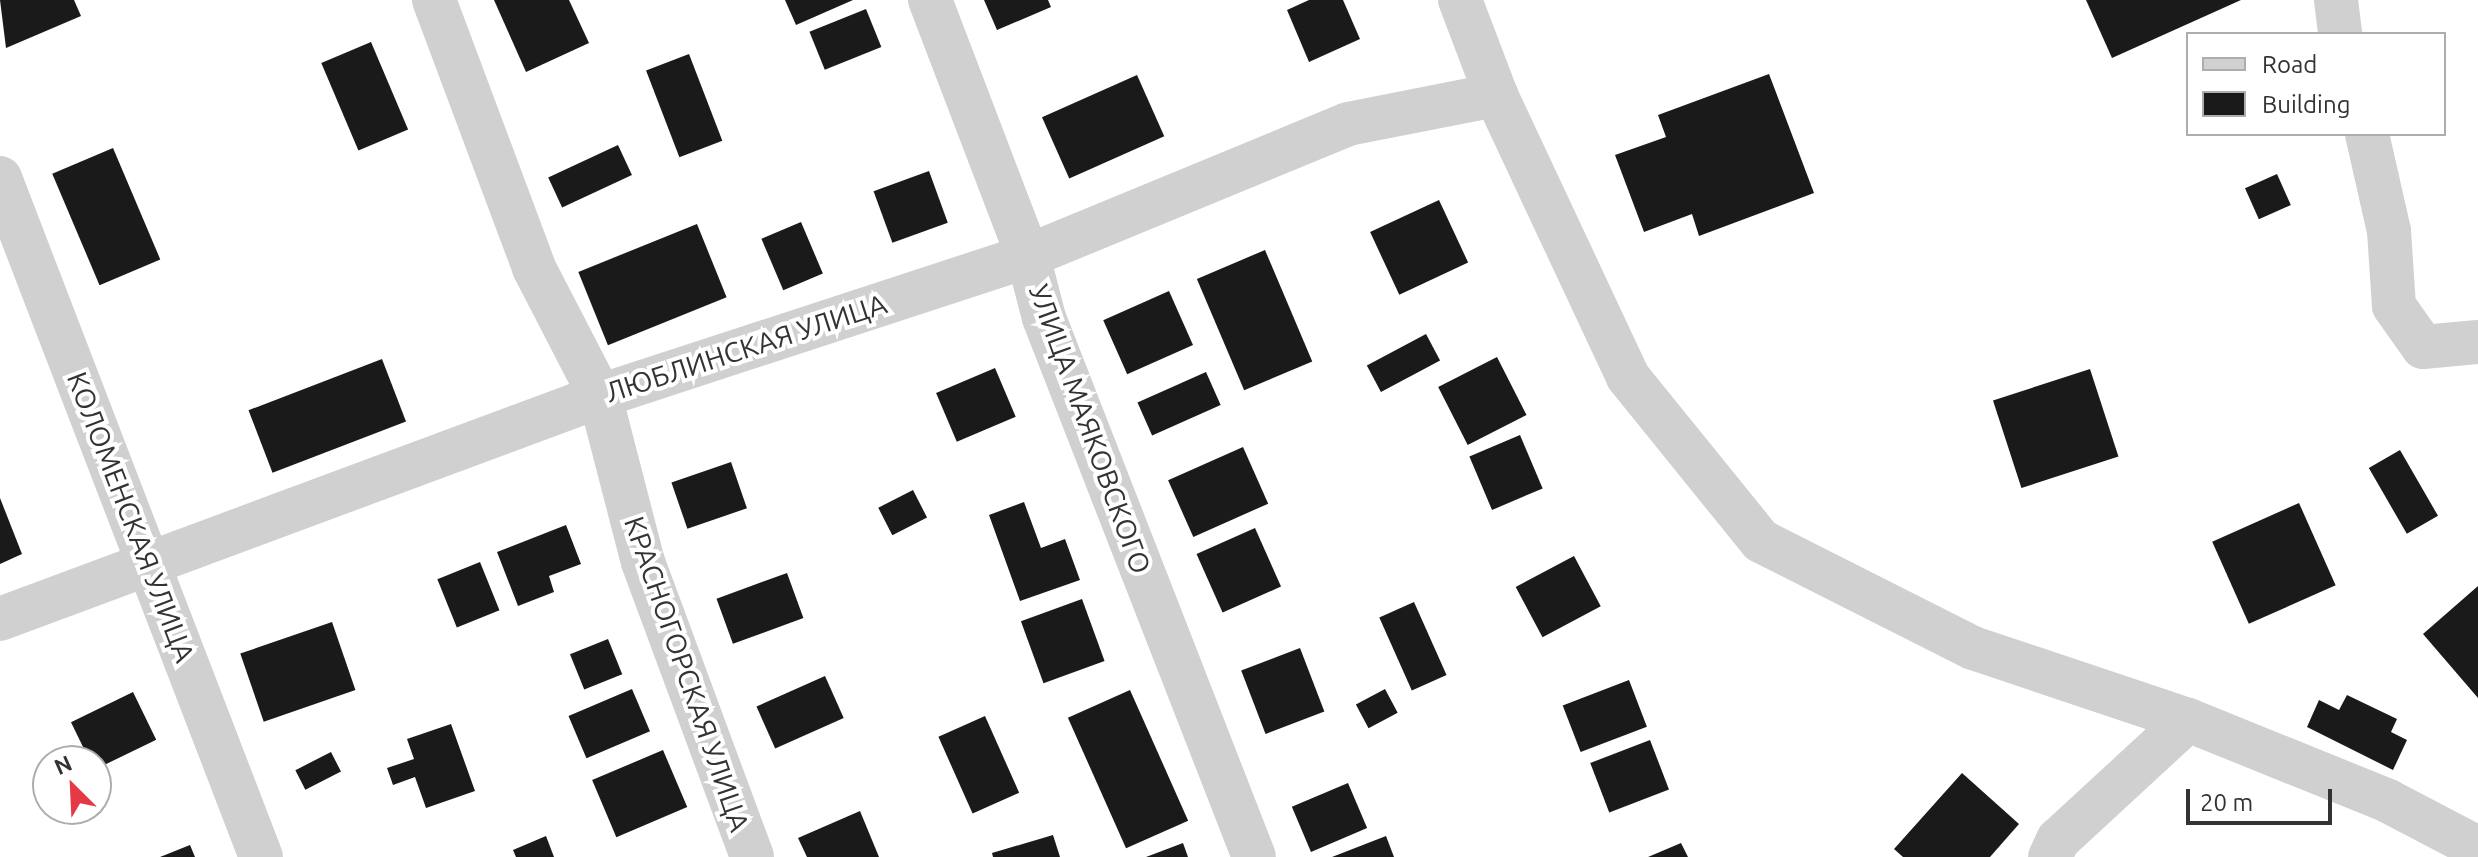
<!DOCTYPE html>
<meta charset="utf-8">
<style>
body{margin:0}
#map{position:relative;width:2478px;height:857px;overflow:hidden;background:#fff;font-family:Ubuntu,sans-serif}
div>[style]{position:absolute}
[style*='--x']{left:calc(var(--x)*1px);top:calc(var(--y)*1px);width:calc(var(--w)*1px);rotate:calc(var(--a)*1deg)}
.building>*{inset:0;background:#1a1a1a;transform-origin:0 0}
.minor>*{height:44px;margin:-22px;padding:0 22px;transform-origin:22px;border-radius:22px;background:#d0d0d0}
span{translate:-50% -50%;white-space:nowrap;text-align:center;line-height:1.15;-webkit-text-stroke:8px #fff;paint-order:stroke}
.street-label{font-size:28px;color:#333}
.legend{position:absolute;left:2186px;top:32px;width:260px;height:104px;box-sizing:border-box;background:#fff;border:2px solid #adadad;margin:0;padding:10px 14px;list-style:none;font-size:24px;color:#333}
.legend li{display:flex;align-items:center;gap:16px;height:40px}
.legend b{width:40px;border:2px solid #adadad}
.north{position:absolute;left:32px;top:745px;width:80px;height:80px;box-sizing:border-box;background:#fff;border:2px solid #adadad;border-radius:50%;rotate:336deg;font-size:22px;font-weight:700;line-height:32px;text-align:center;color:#333}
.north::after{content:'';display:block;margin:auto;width:28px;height:36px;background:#e63946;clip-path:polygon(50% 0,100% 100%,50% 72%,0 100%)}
.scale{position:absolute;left:2186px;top:789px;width:146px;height:36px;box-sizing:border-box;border:4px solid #333;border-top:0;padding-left:10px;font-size:24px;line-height:28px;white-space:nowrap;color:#333;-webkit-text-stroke:6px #fff;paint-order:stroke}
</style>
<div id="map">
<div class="building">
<i style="clip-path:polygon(0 0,74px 0,81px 16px,6px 48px)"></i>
<i style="clip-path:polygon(494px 0,569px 0,589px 43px,526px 72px)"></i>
<i style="clip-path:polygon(785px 0,853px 0,796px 25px)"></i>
<i style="clip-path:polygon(984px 0,1048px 0,1051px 7px,997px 30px)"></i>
<i style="clip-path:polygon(1309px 0,1343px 0,1360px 39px,1309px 62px,1287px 10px)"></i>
<i style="clip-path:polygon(2086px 0,2241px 0,2112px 58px)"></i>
<i style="left:866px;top:9px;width:41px;height:61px;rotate:68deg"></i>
<i style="left:371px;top:42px;width:95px;height:54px;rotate:67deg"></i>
<i style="left:689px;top:54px;width:93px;height:46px;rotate:69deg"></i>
<i style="clip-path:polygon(1769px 74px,1814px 193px,1699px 236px,1692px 214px,1644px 232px,1615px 155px,1666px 137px,1658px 115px)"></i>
<i style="left:1137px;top:75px;width:67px;height:104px;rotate:66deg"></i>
<i style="left:618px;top:145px;width:33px;height:77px;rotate:65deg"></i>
<i style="left:113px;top:148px;width:121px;height:66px;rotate:67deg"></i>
<i style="left:929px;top:171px;width:55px;height:59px;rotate:70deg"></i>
<i style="left:2277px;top:174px;width:34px;height:35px;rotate:66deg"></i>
<i style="left:1439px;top:200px;width:69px;height:76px;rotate:65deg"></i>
<i style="left:801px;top:222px;width:56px;height:43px;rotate:67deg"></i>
<i style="left:697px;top:224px;width:79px;height:128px;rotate:68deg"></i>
<i style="left:1265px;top:250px;width:121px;height:74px;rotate:67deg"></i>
<i style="left:1169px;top:291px;width:59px;height:72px;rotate:66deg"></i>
<i style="left:1426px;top:334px;width:30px;height:67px;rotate:62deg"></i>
<i style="left:1497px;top:357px;width:65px;height:66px;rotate:63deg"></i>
<i style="left:382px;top:359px;width:67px;height:143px;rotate:69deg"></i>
<i style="left:995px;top:368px;width:53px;height:64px;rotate:67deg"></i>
<i style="left:2090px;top:369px;width:92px;height:102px;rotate:72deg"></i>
<i style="left:1206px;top:372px;width:36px;height:75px;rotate:66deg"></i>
<i style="left:1520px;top:435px;width:58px;height:55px;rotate:67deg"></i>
<i style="left:1243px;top:447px;width:62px;height:82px;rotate:66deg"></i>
<i style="left:2400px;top:450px;width:76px;height:36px;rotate:60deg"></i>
<i style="left:731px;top:462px;width:49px;height:63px;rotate:71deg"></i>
<i style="left:913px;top:490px;width:31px;height:39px;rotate:63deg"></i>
<i style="clip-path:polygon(0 498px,22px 554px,0 564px)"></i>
<i style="clip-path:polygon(1024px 502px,1041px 548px,1065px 539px,1080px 580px,1020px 601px,989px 515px)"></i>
<i style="left:2299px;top:503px;width:90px;height:95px;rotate:66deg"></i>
<i style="clip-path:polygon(566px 525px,581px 564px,549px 576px,554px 592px,518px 606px,497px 552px)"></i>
<i style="left:1255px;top:528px;width:64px;height:64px;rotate:66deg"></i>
<i style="left:1574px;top:556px;width:57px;height:66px;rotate:62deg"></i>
<i style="left:480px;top:562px;width:52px;height:46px;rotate:68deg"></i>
<i style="left:787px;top:573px;width:48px;height:75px;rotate:70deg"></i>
<i style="clip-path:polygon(2478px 586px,2478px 698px,2423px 634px)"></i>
<i style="left:1082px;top:599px;width:66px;height:65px;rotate:70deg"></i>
<i style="left:1414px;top:602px;width:80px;height:38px;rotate:66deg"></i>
<i style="left:332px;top:622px;width:72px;height:97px;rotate:71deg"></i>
<i style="left:608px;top:639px;width:38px;height:41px;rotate:68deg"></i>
<i style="left:1300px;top:648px;width:68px;height:63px;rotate:69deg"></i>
<i style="left:825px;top:676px;width:46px;height:75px;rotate:66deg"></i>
<i style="left:1629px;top:680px;width:50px;height:71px;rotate:69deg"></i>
<i style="left:632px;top:689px;width:46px;height:69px;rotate:67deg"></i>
<i style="left:1385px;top:689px;width:27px;height:33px;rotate:62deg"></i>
<i style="left:1130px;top:690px;width:143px;height:68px;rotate:66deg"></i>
<i style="left:133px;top:692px;width:53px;height:69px;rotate:64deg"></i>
<i style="clip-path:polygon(2347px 695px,2397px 719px,2391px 732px,2407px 740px,2393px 770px,2307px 727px,2319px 700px,2339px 710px)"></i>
<i style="left:985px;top:716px;width:84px;height:51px;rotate:66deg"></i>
<i style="clip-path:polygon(451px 724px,475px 791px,426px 808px,415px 777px,393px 785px,387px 768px,414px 759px,407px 739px)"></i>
<i style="left:1650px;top:740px;width:53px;height:64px;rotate:69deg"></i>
<i style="left:663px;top:750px;width:62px;height:77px;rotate:67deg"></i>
<i style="left:331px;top:752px;width:22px;height:40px;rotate:63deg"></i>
<i style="clip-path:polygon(1962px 773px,2019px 824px,1990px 857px,1903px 857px,1894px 849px)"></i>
<i style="left:1348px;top:783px;width:49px;height:61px;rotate:67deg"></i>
<i style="clip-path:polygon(860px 811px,879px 857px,807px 857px,798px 838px)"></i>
<i style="clip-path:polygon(1053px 835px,1060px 857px,993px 857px,992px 853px)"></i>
<i style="clip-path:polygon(546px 836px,554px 857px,516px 857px,513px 850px)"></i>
<i style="clip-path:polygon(1386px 836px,1394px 857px,1332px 857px)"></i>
<i style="clip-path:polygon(1183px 843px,1188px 857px,1146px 857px)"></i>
<i style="clip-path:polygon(1681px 843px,1688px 857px,1648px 857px)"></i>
<i style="clip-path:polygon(190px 845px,195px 857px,160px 857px)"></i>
</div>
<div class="minor">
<i style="--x:434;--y:0;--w:286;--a:69.5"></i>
<i style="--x:534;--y:268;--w:144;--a:62.7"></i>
<i style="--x:600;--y:396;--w:171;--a:75.5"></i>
<i style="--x:643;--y:562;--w:314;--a:69.7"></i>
<i style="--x:930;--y:0;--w:274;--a:69.1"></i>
<i style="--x:1028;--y:256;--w:64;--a:75.5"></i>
<i style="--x:1044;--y:318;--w:578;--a:68.71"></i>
<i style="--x:1460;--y:0;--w:102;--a:69.2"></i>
<i style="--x:1496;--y:95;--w:311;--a:64.9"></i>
<i style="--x:1628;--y:377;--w:211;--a:51"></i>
<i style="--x:1761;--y:541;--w:237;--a:26.8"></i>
<i style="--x:1973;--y:648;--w:227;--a:18.5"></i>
<i style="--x:2188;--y:720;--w:216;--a:22"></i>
<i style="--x:2388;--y:801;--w:102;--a:27.6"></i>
<i style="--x:2336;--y:0;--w:34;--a:83"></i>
<i style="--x:2367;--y:134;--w:99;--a:77.2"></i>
<i style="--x:2389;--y:231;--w:75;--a:86.2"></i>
<i style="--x:2394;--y:306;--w:50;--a:54.7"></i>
<i style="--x:2423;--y:347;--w:55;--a:-5.2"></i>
<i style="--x:0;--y:178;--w:727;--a:68.97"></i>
<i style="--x:0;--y:619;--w:640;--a:-20.39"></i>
<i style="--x:600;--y:396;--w:450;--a:-18.1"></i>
<i style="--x:1028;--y:256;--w:346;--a:-22.4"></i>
<i style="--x:1348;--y:124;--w:151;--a:-11.1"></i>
<i style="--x:2050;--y:857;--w:19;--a:-65"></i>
<i style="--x:2058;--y:840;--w:177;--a:-42.7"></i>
</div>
<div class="street-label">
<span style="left:746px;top:348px;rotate:-18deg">ЛЮБЛИНСКАЯ УЛИЦА</span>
<span style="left:1090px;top:429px;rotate:70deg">УЛИЦА МАЯКОВСКОГО</span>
<span style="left:131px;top:517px;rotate:69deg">КОЛОМЕНСКАЯ УЛИЦА</span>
<span style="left:687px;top:674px;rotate:71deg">КРАСНОГОРСКАЯ УЛИЦА</span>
</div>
<ul class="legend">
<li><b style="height:10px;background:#d0d0d0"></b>Road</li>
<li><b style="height:22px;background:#1a1a1a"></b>Building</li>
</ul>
<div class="north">N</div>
<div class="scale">20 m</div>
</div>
